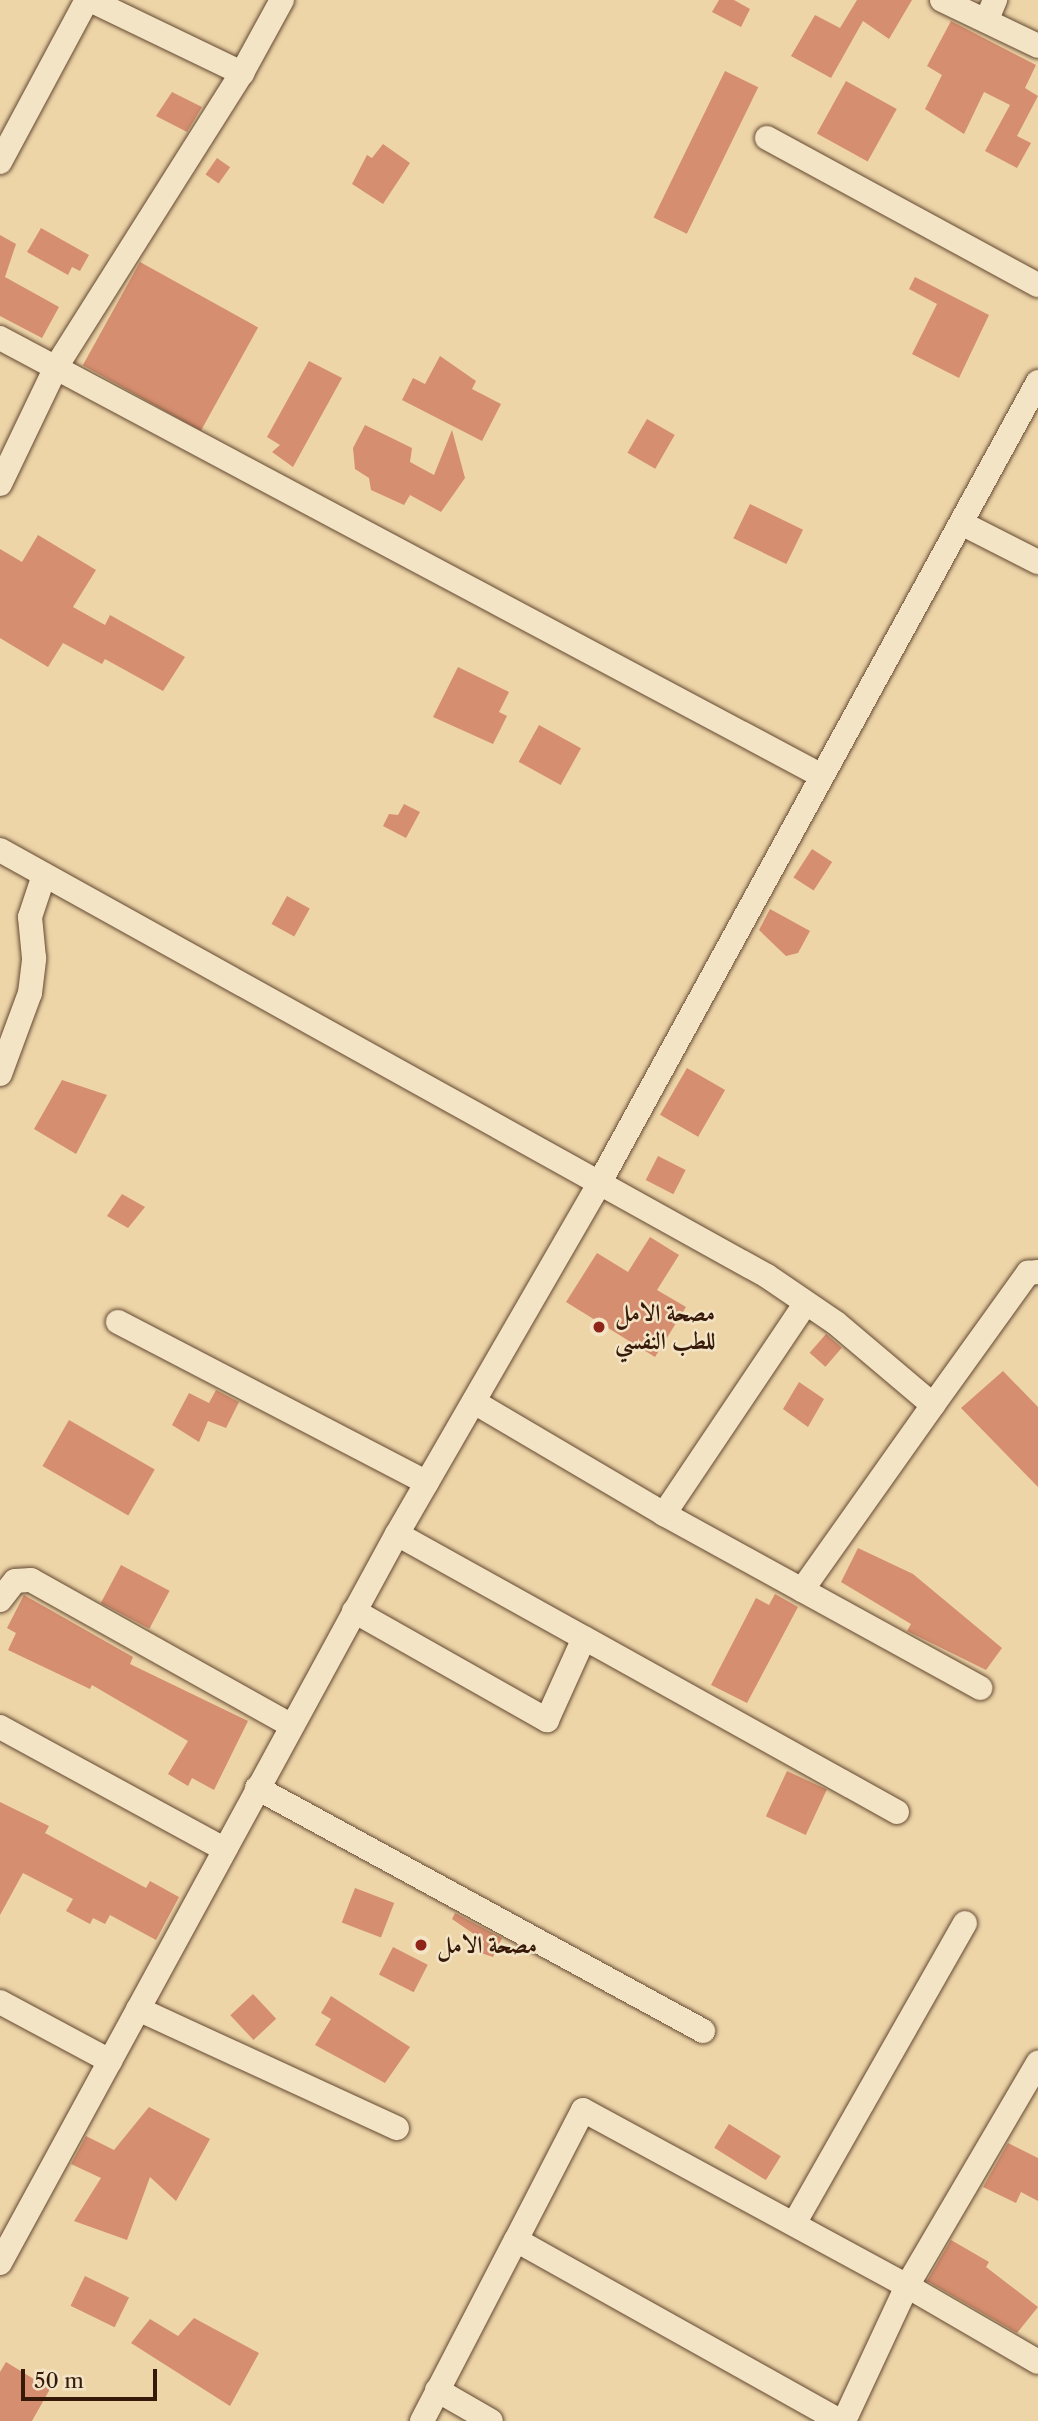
<!DOCTYPE html>
<meta charset="utf-8">
<style>
body{margin:0}
#map{position:relative;width:1038px;height:2421px;overflow:hidden;background:#edd5a8;font-family:"Libre Caslon Text",Amiri,serif}
div>[style]{position:absolute}
[style*='--x']{left:calc(var(--x)*1px);top:calc(var(--y)*1px);width:calc(var(--w)*1px);rotate:calc(var(--a)*1deg)}
.building>*{inset:0;background:#d58e6f;transform-origin:0 0}
.roads{filter:drop-shadow(0 0 2px #644831) drop-shadow(0 0 2px #644831)}
.minor>*{height:24px;margin:-12px;padding:0 12px;transform-origin:12px;border-radius:12px;background:#f3e4c6}
.dots>*{width:19px;height:19px;translate:-50% -50%;box-sizing:border-box;border:4px solid #f3e4c6;border-radius:50%}
span{translate:-50% -50%;white-space:nowrap;text-align:center;line-height:1.15;-webkit-text-stroke:5px #f3e4c6;paint-order:stroke}
.poi-label{font-size:24px;color:#361909;font-weight:700}
.left{translate:0 -50%;text-align:left}
.scale{position:absolute;left:21px;top:2369px;width:136px;height:32px;box-sizing:border-box;border:4px solid #361909;border-top:0;padding-left:9px;font-size:21px;line-height:24px;white-space:nowrap;color:#361909;-webkit-text-stroke:5px #f3e4c6;paint-order:stroke}
</style>
<div id="map">
<div class="building">
<i style="clip-path:polygon(719px 0,734px 0,750px 9px,741px 27px,712px 12px)"></i>
<i style="clip-path:polygon(857px 0,912px 0,889px 39px,863px 21px,831px 78px,791px 56px,815px 15px,840px 28px)"></i>
<i style="clip-path:polygon(951px 21px,1036px 65px,1025px 88px,1038px 96px,1017px 136px,1031px 143px,1017px 168px,985px 151px,1010px 105px,984px 92px,964px 134px,925px 109px,942px 75px,927px 66px)"></i>
<i style="left:725px;top:71px;width:37px;height:163px;rotate:26deg"></i>
<i style="left:846px;top:81px;width:58px;height:60px;rotate:29deg"></i>
<i style="clip-path:polygon(172px 92px,202px 107px,187px 132px,156px 116px)"></i>
<i style="clip-path:polygon(383px 144px,410px 163px,383px 204px,352px 184px,367px 155px,372px 158px)"></i>
<i style="left:217px;top:158px;width:16px;height:20px;rotate:35deg"></i>
<i style="clip-path:polygon(41px 228px,89px 255px,80px 271px,72px 267px,68px 275px,27px 252px)"></i>
<i style="clip-path:polygon(0 235px,16px 244px,5px 277px,59px 307px,42px 338px,0 316px)"></i>
<i style="left:140px;top:262px;width:135px;height:118px;rotate:29deg"></i>
<i style="clip-path:polygon(915px 277px,989px 315px,959px 378px,912px 354px,937px 304px,909px 289px)"></i>
<i style="clip-path:polygon(440px 356px,476px 381px,472px 389px,501px 404px,482px 441px,402px 400px,413px 378px,425px 384px)"></i>
<i style="clip-path:polygon(309px 361px,342px 378px,293px 467px,272px 452px,280px 445px,267px 437px)"></i>
<i style="left:647px;top:419px;width:32px;height:39px;rotate:30deg"></i>
<i style="clip-path:polygon(365px 425px,412px 448px,410px 462px,434px 475px,452px 430px,465px 478px,441px 512px,410px 495px,404px 505px,371px 490px,369px 478px,355px 469px,353px 448px)"></i>
<i style="left:750px;top:504px;width:59px;height:38px;rotate:26deg"></i>
<i style="clip-path:polygon(38px 535px,96px 570px,73px 607px,105px 625px,110px 615px,185px 657px,163px 691px,105px 659px,102px 664px,63px 643px,48px 667px,0 638px,0 549px,22px 562px)"></i>
<i style="clip-path:polygon(458px 667px,509px 692px,499px 712px,507px 716px,493px 744px,433px 717px)"></i>
<i style="left:539px;top:725px;width:48px;height:42px;rotate:29deg"></i>
<i style="clip-path:polygon(404px 804px,420px 812px,406px 838px,383px 826px,389px 814px,398px 815px)"></i>
<i style="left:812px;top:849px;width:24px;height:34px;rotate:33deg"></i>
<i style="left:287px;top:896px;width:26px;height:32px;rotate:29deg"></i>
<i style="clip-path:polygon(770px 909px,810px 931px,798px 953px,786px 956px,759px 930px)"></i>
<i style="left:687px;top:1068px;width:44px;height:54px;rotate:30deg"></i>
<i style="clip-path:polygon(62px 1080px,107px 1095px,76px 1154px,34px 1129px)"></i>
<i style="left:658px;top:1156px;width:31px;height:27px;rotate:27deg"></i>
<i style="clip-path:polygon(122px 1194px,145px 1207px,128px 1228px,107px 1216px)"></i>
<i style="clip-path:polygon(650px 1237px,679px 1255px,657px 1290px,686px 1307px,655px 1357px,566px 1302px,597px 1253px,628px 1272px)"></i>
<i style="left:826px;top:1334px;width:21px;height:25px;rotate:41deg"></i>
<i style="clip-path:polygon(1003px 1371px,1038px 1407px,1038px 1487px,961px 1408px)"></i>
<i style="clip-path:polygon(799px 1382px,824px 1399px,808px 1427px,783px 1409px)"></i>
<i style="clip-path:polygon(216px 1390px,239px 1402px,226px 1428px,208px 1421px,199px 1442px,172px 1425px,189px 1393px,209px 1403px)"></i>
<i style="left:69px;top:1420px;width:99px;height:53px;rotate:30deg"></i>
<i style="clip-path:polygon(858px 1548px,913px 1574px,1002px 1648px,986px 1670px,907px 1631px,911px 1624px,841px 1582px)"></i>
<i style="left:121px;top:1565px;width:55px;height:43px;rotate:28deg"></i>
<i style="clip-path:polygon(775px 1594px,798px 1607px,747px 1703px,711px 1685px,756px 1598px,769px 1605px)"></i>
<i style="clip-path:polygon(24px 1595px,133px 1657px,130px 1664px,248px 1721px,214px 1790px,192px 1778px,188px 1786px,168px 1774px,188px 1741px,92px 1685px,90px 1689px,8px 1650px,16px 1633px,7px 1628px)"></i>
<i style="left:787px;top:1771px;width:44px;height:50px;rotate:25deg"></i>
<i style="clip-path:polygon(0 1802px,49px 1826px,45px 1833px,146px 1888px,150px 1881px,179px 1897px,156px 1940px,110px 1915px,105px 1924px,93px 1918px,90px 1924px,66px 1911px,73px 1899px,23px 1873px,0 1915px)"></i>
<i style="left:355px;top:1888px;width:42px;height:37px;rotate:21deg"></i>
<i style="clip-path:polygon(455px 1913px,502px 1938px,493px 1957px,481px 1953px,484px 1941px,452px 1919px)"></i>
<i style="left:393px;top:1947px;width:39px;height:31px;rotate:27deg"></i>
<i style="left:253px;top:1994px;width:34px;height:31px;rotate:47deg"></i>
<i style="clip-path:polygon(331px 1996px,410px 2047px,385px 2083px,315px 2045px,331px 2019px,321px 2013px)"></i>
<i style="clip-path:polygon(149px 2107px,210px 2139px,176px 2201px,150px 2177px,127px 2240px,74px 2221px,101px 2178px,71px 2164px,86px 2136px,114px 2150px)"></i>
<i style="left:729px;top:2124px;width:61px;height:28px;rotate:32deg"></i>
<i style="clip-path:polygon(1008px 2143px,1038px 2158px,1038px 2201px,1021px 2192px,1016px 2203px,983px 2187px)"></i>
<i style="clip-path:polygon(951px 2240px,989px 2262px,986px 2267px,1038px 2307px,1017px 2333px,927px 2281px)"></i>
<i style="left:85px;top:2276px;width:49px;height:33px;rotate:26deg"></i>
<i style="clip-path:polygon(194px 2318px,259px 2353px,230px 2406px,131px 2343px,150px 2319px,178px 2336px)"></i>
<i style="clip-path:polygon(6px 2362px,50px 2389px,32px 2421px,0 2421px,0 2372px)"></i>
</div>
<div class="roads">
<div class="minor">
<i style="--x:90;--y:0;--w:169;--a:25.7"></i>
<i style="--x:942;--y:0;--w:106;--a:25.6"></i>
<i style="--x:987;--y:19;--w:21;--a:-67"></i>
<i style="--x:767;--y:138;--w:308;--a:28.5"></i>
<i style="--x:0;--y:162;--w:184;--a:-61.8"></i>
<i style="--x:0;--y:338;--w:929;--a:28.05"></i>
<i style="--x:0;--y:484;--w:130;--a:-64.4"></i>
<i style="--x:56;--y:367;--w:348;--a:-57.7"></i>
<i style="--x:242;--y:73;--w:83;--a:-61.3"></i>
<i style="--x:963;--y:524;--w:84;--a:26.9"></i>
<i style="--x:0;--y:850;--w:877;--a:29.05"></i>
<i style="--x:767;--y:1276;--w:83;--a:34.3"></i>
<i style="--x:836;--y:1323;--w:127;--a:40.2"></i>
<i style="--x:933;--y:1405;--w:163;--a:-54.3"></i>
<i style="--x:1028;--y:1273;--w:10;--a:-6"></i>
<i style="--x:0;--y:1074;--w:86;--a:-69.7"></i>
<i style="--x:30;--y:993;--w:35;--a:-83"></i>
<i style="--x:34;--y:958;--w:41;--a:-95.6"></i>
<i style="--x:30;--y:917;--w:44;--a:-71.6"></i>
<i style="--x:118;--y:1322;--w:348;--a:27.5"></i>
<i style="--x:474;--y:1402;--w:221;--a:30.5"></i>
<i style="--x:664;--y:1514;--w:361;--a:28.8"></i>
<i style="--x:664;--y:1514;--w:254;--a:-56.1"></i>
<i style="--x:397;--y:1534;--w:572;--a:29.07"></i>
<i style="--x:802;--y:1590;--w:227;--a:-54.7"></i>
<i style="--x:0;--y:1600;--w:24;--a:-52"></i>
<i style="--x:15;--y:1581;--w:16;--a:-4"></i>
<i style="--x:31;--y:1580;--w:299;--a:29.2"></i>
<i style="--x:354;--y:1611;--w:222;--a:29.5"></i>
<i style="--x:547;--y:1720;--w:90;--a:-65.7"></i>
<i style="--x:0;--y:1727;--w:255;--a:28.6"></i>
<i style="--x:257;--y:1788;--w:508;--a:28.58"></i>
<i style="--x:0;--y:2002;--w:125;--a:28.2"></i>
<i style="--x:138;--y:2009;--w:285;--a:24.7"></i>
<i style="--x:794;--y:2224;--w:346;--a:-60.4"></i>
<i style="--x:516;--y:2240;--w:146;--a:-62.7"></i>
<i style="--x:583;--y:2110;--w:369;--a:28.5"></i>
<i style="--x:907;--y:2286;--w:259;--a:-59.6"></i>
<i style="--x:0;--y:2263;--w:830;--a:-61.43"></i>
<i style="--x:397;--y:1534;--w:406;--a:-60"></i>
<i style="--x:600;--y:1182;--w:912;--a:-61.3"></i>
<i style="--x:437;--y:2390;--w:62;--a:29.9"></i>
<i style="--x:422;--y:2421;--w:204;--a:-62.6"></i>
<i style="--x:516;--y:2240;--w:371;--a:29.2"></i>
<i style="--x:844;--y:2421;--w:149;--a:-65"></i>
<i style="--x:907;--y:2286;--w:151;--a:30.1"></i>
</div>
</div>
<div class="dots">
<i style="left:599px;top:1327px;background:#8f2418"></i>
<i style="left:421px;top:1945px;background:#8f2418"></i>
</div>
<div class="poi-label">
<span class="left" style="left:615px;top:1327px">مصحة الامل<br>للطب النفسي</span>
<span class="left" style="left:437px;top:1945px">مصحة الامل</span>
</div>
<div class="scale">50 m</div>
</div>
